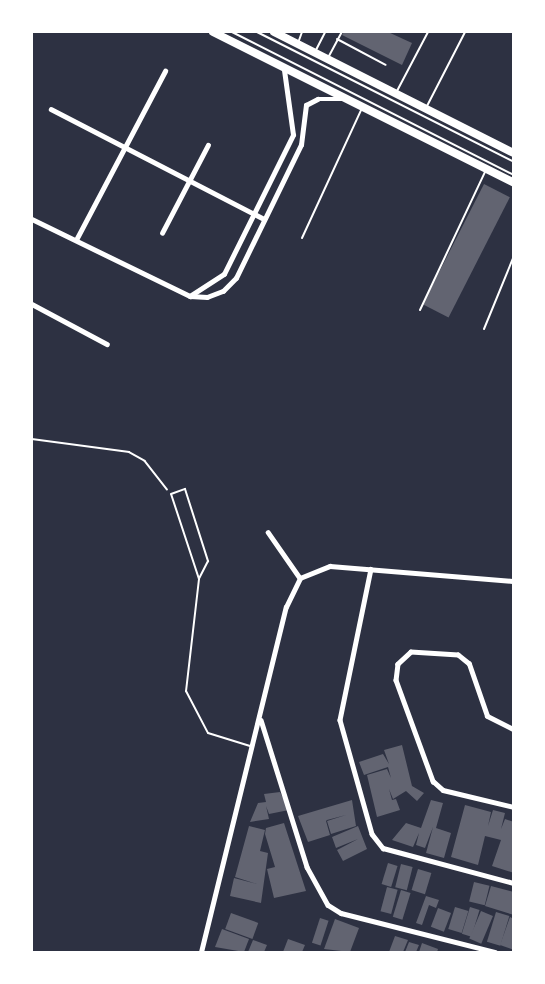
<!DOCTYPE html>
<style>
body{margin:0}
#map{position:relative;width:545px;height:984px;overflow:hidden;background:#2d3142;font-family:"IBM Plex Serif",serif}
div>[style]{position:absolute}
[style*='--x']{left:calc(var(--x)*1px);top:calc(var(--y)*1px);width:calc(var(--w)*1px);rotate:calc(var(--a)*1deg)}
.building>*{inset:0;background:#626471;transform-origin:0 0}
.path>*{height:1.5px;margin:-0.75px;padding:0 0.75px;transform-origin:0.75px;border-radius:0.75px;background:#fff}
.service>*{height:2px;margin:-1px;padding:0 1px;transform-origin:1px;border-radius:1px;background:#fff}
.minor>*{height:4.5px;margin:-2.25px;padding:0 2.25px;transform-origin:2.25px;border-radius:2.25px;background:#fff}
.primary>*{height:8px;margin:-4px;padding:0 4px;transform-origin:4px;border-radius:4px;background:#fff}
span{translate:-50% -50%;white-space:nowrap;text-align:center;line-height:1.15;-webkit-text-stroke:6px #fff;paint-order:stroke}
.frame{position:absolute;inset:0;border:33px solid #fff;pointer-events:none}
</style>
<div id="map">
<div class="building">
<i style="clip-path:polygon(344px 32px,388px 32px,412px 43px,402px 65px,342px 35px)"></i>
<i style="left:484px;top:184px;width:29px;height:135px;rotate:27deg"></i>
<i style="clip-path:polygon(402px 745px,412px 786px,424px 793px,417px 801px,406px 791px,393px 799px,389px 789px,392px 800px,396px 799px,400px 810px,377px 817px,367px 775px,387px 769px,391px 778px,388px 767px,364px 775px,359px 762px,383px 754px,389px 764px,384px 750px)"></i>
<i style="clip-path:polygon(280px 792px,289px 810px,269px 814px,266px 806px,269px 819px,250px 822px,258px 803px,266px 802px,264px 794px)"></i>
<i style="clip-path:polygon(352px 800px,356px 826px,331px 834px,327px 821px,346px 815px,327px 820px,326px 821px,330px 835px,308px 842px,298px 816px)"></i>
<i style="clip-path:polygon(431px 800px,443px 803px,436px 828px,451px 833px,444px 858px,426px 853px,433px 827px,425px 848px,416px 845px,419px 833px,413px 847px,392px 840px,406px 823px,421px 828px)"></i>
<i style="clip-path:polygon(465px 805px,491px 812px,488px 826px,493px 810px,505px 813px,501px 829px,505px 819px,514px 822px,514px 873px,492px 866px,501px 840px,485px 836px,478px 865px,451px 857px)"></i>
<i style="clip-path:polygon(284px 823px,306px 891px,274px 898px,267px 869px,275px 867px,265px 834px,266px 828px)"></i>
<i style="clip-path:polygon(249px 826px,265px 830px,260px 851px,268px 853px,261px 903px,230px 896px,234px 878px,257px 884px,235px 877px)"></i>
<i style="clip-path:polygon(358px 826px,367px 849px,343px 861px,337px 850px,358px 839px,336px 848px,332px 837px)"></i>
<i style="left:388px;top:863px;width:10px;height:22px;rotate:17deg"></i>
<i style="left:401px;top:864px;width:12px;height:24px;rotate:14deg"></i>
<i style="left:418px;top:869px;width:14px;height:22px;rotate:17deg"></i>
<i style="left:474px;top:882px;width:16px;height:20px;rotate:14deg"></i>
<i style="clip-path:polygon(491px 886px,514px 892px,514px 915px,485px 906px)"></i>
<i style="left:387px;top:887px;width:11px;height:25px;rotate:15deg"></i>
<i style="left:401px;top:890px;width:10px;height:28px;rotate:17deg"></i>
<i style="clip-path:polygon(426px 896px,439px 900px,436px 908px,429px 905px,422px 925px,416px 923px)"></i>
<i style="left:455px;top:907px;width:14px;height:23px;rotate:17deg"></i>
<i style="left:470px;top:907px;width:10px;height:28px;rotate:17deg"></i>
<i style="left:438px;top:908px;width:14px;height:20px;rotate:21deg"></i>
<i style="left:481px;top:911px;width:13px;height:30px;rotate:23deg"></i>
<i style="left:496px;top:912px;width:14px;height:31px;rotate:17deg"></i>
<i style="left:231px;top:913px;width:29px;height:17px;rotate:20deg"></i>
<i style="clip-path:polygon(510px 917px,514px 919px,514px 950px,500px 945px)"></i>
<i style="left:320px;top:918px;width:9px;height:26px;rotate:18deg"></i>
<i style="clip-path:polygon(335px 919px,359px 928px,350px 952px,324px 949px)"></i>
<i style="clip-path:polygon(222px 929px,249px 939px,244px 952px,215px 947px)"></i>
<i style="clip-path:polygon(395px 936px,408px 940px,403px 952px,389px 952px)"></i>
<i style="clip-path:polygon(288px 939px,305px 945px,302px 952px,283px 952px)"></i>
<i style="clip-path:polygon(253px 940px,267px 945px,264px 952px,248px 952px)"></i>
<i style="clip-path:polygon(409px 942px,419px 945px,416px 952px,405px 952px)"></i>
<i style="clip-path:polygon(422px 943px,438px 949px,437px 952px,419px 952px)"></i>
</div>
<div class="path">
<i style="--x:32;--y:439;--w:98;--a:7.6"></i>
<i style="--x:129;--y:452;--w:18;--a:29"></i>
<i style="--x:145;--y:461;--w:36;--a:52"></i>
</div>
<div class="service">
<i style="--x:232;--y:32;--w:316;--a:26.9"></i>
<i style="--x:257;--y:32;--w:288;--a:26.8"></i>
<i style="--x:337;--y:39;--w:55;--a:28"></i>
<i style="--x:298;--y:43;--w:12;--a:-70"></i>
<i style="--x:316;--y:50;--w:20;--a:-63"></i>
<i style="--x:329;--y:56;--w:27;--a:-62"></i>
<i style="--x:397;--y:91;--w:67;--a:-62.3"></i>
<i style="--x:427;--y:106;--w:83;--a:-62.8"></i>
<i style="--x:302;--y:238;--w:143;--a:-65.2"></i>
<i style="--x:420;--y:310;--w:153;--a:-64.8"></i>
<i style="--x:484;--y:329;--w:79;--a:-67.7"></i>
<i style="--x:199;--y:579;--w:89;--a:-108.2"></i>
<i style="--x:171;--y:494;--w:15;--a:-20"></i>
<i style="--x:185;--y:489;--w:76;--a:72.3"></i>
<i style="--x:208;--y:561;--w:20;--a:117"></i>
<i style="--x:199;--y:579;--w:113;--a:96.6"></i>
<i style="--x:186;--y:691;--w:47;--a:62.4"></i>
<i style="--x:208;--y:733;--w:44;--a:17.2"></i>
</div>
<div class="minor">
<i style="--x:51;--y:109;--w:240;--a:27.3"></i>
<i style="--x:32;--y:219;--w:176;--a:26"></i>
<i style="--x:190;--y:296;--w:17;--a:3"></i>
<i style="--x:207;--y:297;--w:17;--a:-21"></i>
<i style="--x:223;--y:291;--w:18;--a:-45"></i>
<i style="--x:236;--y:278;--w:148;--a:-64"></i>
<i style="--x:301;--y:145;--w:40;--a:-82.9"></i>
<i style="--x:306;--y:105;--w:13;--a:-27"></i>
<i style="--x:318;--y:99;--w:25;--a:0"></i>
<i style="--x:162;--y:233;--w:99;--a:-62.4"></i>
<i style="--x:76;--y:240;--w:191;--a:-62.2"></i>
<i style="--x:190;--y:296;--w:40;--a:-32.9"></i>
<i style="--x:224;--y:274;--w:155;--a:-63.6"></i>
<i style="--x:293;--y:135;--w:66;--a:-97.9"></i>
<i style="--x:32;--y:304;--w:85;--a:28.1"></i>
<i style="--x:268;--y:532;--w:56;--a:55.2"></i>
<i style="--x:371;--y:569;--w:154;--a:101.6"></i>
<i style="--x:340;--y:720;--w:118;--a:74.3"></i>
<i style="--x:372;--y:834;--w:18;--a:52"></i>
<i style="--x:383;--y:848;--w:136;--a:15"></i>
<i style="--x:261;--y:720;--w:154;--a:72.6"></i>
<i style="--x:307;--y:867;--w:43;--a:61.1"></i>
<i style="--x:328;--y:905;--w:15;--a:32"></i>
<i style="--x:341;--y:913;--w:159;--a:14.2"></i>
<i style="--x:514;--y:730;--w:30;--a:-153"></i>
<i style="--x:487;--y:716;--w:55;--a:-109.1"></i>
<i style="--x:469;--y:664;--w:14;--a:-141"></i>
<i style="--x:458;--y:655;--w:47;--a:-176.3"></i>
<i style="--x:411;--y:652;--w:18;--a:137"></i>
<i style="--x:398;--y:664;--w:16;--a:97"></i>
<i style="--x:396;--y:680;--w:108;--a:69.9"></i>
<i style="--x:433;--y:781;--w:13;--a:42"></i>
<i style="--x:443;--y:790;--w:73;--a:13.5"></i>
<i style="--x:201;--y:952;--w:355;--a:-76.2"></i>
<i style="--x:286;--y:607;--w:32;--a:-64"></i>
<i style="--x:300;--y:578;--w:32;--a:-22"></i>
<i style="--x:330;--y:566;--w:185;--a:4.7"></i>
</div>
<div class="primary">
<i style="--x:213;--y:32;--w:337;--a:26.6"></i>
<i style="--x:274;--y:32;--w:269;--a:26.8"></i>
</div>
<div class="frame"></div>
</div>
